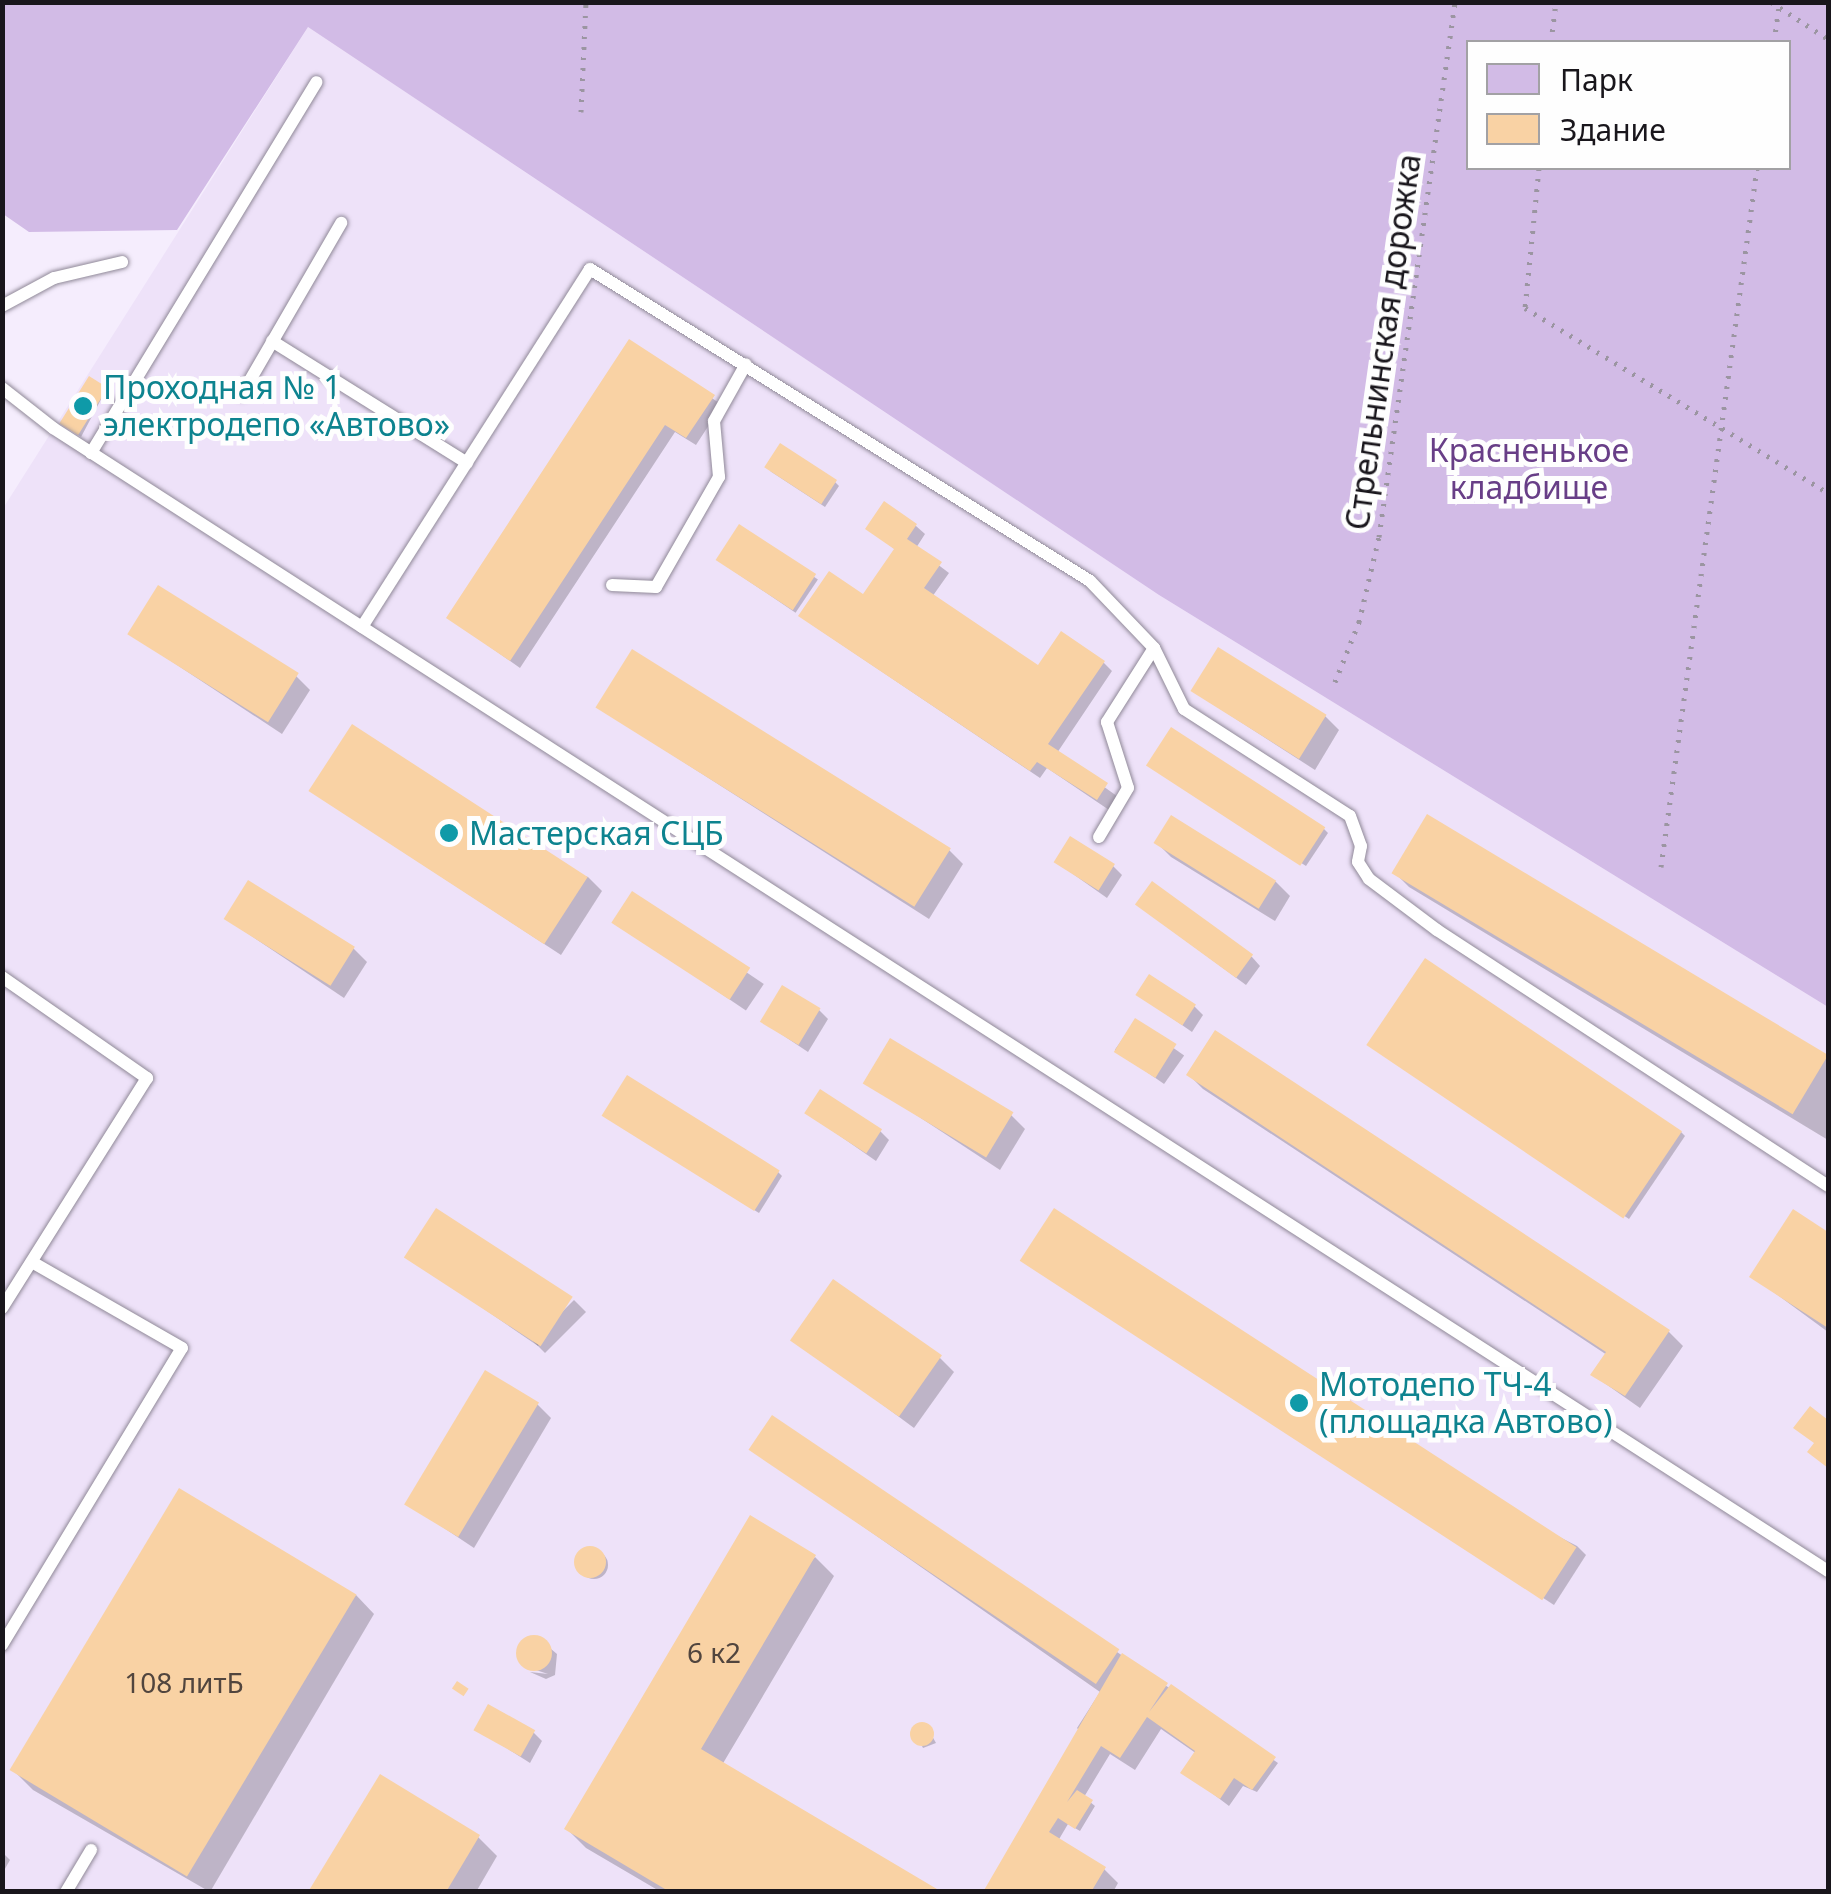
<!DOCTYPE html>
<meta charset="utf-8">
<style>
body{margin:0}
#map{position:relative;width:1831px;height:1894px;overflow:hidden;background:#f5edfd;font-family:"Noto Sans",sans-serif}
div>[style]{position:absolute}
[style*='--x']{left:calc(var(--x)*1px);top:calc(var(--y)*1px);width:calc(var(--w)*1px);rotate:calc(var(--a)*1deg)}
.built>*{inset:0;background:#eee2f9}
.green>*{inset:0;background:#d2bbe6}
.shadow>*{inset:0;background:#0003;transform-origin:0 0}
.round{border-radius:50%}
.building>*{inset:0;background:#f9d2a4;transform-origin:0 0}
.path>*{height:5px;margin-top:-2.5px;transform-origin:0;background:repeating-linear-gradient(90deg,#9b95a1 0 2.5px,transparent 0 10.5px)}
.roads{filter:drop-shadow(0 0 2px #908998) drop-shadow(0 0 2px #908998)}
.service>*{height:12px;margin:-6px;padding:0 6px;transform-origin:6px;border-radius:6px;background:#fff}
.dots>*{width:28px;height:28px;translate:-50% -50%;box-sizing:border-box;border:5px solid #fefefe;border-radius:50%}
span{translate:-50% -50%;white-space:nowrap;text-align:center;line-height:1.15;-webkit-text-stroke:10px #fefefe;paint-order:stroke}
.number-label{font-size:28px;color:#51453e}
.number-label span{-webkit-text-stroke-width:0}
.street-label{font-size:32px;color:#19161c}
.culture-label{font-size:32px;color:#0d838f}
.left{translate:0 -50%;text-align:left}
.park-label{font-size:32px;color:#683e87}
.frame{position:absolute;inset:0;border:5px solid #19161c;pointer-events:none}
.legend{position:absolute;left:1466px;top:40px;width:325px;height:130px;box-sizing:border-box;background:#fefefe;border:2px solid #a2a1a4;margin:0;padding:12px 18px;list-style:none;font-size:30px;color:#19161c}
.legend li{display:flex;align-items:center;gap:20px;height:50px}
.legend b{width:50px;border:2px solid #a2a1a4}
</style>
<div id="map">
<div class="built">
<i style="clip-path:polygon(308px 27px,1159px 595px,1828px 1007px,1828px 1891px,3px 1891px,2px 510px)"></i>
</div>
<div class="green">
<i style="clip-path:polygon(evenodd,3px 2px,1828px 3px,1828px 1007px,1159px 595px,308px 27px,177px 230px,29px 232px,3px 214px,3px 2px,1468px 42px,1788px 42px,1788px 168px,1468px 168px,1468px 42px)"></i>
</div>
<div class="shadow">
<i style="clip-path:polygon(630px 342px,722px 405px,696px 445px,675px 432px,520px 668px,449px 618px)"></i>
<i style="clip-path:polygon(106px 390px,81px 437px,65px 426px)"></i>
<i style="clip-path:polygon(770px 471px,835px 482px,839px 486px,825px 507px)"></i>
<i style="clip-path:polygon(916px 526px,925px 534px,916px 548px,949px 573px,932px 597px,1038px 669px,1103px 662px,1112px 671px,1057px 753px,1121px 799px,1112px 812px,1047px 768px,1040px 778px,811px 624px,864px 598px,896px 550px,868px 529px)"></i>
<i style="left:740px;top:527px;width:94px;height:40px;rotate:34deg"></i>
<i style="clip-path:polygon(130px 634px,296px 676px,310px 690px,282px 734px)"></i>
<i style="clip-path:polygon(1194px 692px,1325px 716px,1339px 730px,1315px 770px)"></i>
<i style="clip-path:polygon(599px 708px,949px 850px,963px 864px,929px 919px)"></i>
<i style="clip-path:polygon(1153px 769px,1324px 829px,1328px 833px,1306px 866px)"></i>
<i style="clip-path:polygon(312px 792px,588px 877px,602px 891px,561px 955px)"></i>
<i style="clip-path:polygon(1428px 818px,1828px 1059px,1828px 1140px,1409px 887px,1395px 873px)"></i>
<i style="clip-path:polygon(1172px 819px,1276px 882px,1290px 896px,1275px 921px,1171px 857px,1157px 843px)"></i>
<i style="clip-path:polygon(1056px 862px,1113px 866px,1122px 875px,1107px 898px)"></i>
<i style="left:632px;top:895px;width:159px;height:32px;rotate:34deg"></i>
<i style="clip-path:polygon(1147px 912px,1252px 957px,1260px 966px,1246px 985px)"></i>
<i style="clip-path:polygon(226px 919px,353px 948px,367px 962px,344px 998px)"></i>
<i style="clip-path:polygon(1139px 995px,1194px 1006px,1203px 1015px,1192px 1032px)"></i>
<i style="clip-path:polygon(819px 1010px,828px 1019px,808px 1052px,763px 1022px)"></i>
<i style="left:1135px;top:1021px;width:60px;height:35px;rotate:35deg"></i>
<i style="clip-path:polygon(1215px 1033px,1669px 1332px,1683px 1346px,1640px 1408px,1593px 1375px,1607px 1355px,1203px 1089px,1189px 1075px)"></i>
<i style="clip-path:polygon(1374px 1049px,1681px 1132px,1685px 1136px,1629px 1219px)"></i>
<i style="clip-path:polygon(866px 1082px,1011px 1115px,1025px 1129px,1000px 1170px)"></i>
<i style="clip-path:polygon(807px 1113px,880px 1131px,889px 1140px,876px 1161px)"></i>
<i style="clip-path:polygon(609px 1119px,778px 1172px,782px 1176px,759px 1213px)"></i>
<i style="clip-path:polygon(1793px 1212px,1828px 1235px,1828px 1332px,1752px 1276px)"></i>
<i style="clip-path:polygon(407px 1256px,569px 1298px,538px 1346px)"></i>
<i style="clip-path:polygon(1024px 1261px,1577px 1546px,1586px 1555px,1554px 1605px)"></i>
<i style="left:574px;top:1300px;width:17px;height:58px;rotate:45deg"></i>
<i style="clip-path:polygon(794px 1339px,940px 1358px,954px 1372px,914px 1428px)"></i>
<i style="clip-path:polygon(537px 1404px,551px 1418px,474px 1548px,408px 1504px)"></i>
<i style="clip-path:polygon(752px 1449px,1117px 1652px,1278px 1763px,1257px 1792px,1243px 1786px,1229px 1806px,1184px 1772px,1197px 1754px,1161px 1729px,1135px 1770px,1110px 1754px,1084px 1797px,1095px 1806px,1080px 1831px,1068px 1824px,1058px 1841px,1104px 1869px,1118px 1883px,1113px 1892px,986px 1892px,1082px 1734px,1077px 1728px,1100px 1692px)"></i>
<i class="round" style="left:580px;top:1551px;width:28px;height:28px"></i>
<i style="clip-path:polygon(815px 1557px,834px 1576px,722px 1765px,937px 1892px,661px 1892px,586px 1848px,567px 1829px)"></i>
<i style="clip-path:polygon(356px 1595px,374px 1614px,210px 1892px,33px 1790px,14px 1771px)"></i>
<i style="clip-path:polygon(538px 1638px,557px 1654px,555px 1675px,546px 1679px,530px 1672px,548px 1674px,524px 1666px,518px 1654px,524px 1641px)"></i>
<i style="clip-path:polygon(926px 1725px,936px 1743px,923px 1748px,914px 1730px)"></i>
<i style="clip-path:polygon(477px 1729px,533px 1732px,542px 1741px,530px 1763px)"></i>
<i style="clip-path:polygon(478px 1837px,497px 1856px,476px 1892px,311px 1892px)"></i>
<i style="clip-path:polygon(2px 1852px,10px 1860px,2px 1874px)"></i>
</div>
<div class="building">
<i style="clip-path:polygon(629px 339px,715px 395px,686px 438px,665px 425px,510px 661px,446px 618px)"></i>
<i style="left:89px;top:376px;width:22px;height:56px;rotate:32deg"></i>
<i style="left:780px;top:443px;width:68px;height:29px;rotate:33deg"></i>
<i style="clip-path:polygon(884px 501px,917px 524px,907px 539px,942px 562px,924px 588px,1038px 665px,1061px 631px,1105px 661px,1048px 744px,1108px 783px,1097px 800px,1037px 762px,1030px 771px,798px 616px,829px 571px,863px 594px,894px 549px,865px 529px)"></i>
<i style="left:739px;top:524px;width:92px;height:43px;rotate:33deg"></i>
<i style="left:158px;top:585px;width:166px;height:58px;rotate:32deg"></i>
<i style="left:1218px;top:647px;width:128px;height:52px;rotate:32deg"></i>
<i style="left:632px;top:649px;width:376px;height:69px;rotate:32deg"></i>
<i style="left:352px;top:724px;width:281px;height:80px;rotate:33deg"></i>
<i style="left:1171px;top:727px;width:184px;height:46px;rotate:33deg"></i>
<i style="left:1427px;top:814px;width:468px;height:69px;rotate:31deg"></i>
<i style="left:1171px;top:815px;width:124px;height:33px;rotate:32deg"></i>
<i style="left:1070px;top:836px;width:53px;height:31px;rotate:32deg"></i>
<i style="left:248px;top:880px;width:126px;height:46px;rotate:32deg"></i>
<i style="left:1152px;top:881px;width:125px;height:29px;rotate:36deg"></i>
<i style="left:632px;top:891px;width:141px;height:38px;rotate:33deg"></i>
<i style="left:1425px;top:958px;width:310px;height:105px;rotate:34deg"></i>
<i style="left:1149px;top:974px;width:56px;height:25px;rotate:33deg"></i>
<i style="left:782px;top:985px;width:45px;height:43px;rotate:31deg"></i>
<i style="left:1135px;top:1018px;width:49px;height:40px;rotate:32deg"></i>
<i style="clip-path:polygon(1215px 1030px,1670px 1330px,1625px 1396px,1590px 1375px,1606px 1352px,1186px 1075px)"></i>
<i style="left:890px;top:1038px;width:144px;height:53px;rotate:31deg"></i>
<i style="left:627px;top:1075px;width:180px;height:48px;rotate:32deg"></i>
<i style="left:820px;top:1089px;width:74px;height:29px;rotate:33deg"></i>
<i style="left:436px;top:1208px;width:163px;height:59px;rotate:33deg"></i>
<i style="left:1054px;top:1208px;width:623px;height:63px;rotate:33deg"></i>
<i style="clip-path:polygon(1793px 1209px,1828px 1232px,1828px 1328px,1749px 1277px)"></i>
<i style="left:833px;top:1279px;width:133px;height:75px;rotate:35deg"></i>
<i style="left:485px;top:1370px;width:63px;height:157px;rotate:31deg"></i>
<i style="clip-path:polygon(1810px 1406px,1828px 1420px,1828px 1468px,1807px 1452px,1814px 1443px,1793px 1428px)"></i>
<i style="left:772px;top:1415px;width:419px;height:42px;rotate:34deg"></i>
<i style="left:179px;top:1488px;width:207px;height:329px;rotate:31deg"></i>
<i style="clip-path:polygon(750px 1515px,816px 1555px,701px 1749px,942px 1892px,670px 1892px,564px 1829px)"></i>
<i class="round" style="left:574px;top:1546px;width:32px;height:32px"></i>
<i class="round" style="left:516px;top:1635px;width:36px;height:36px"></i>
<i style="clip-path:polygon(1122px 1653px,1168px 1683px,1149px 1712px,1171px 1684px,1276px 1757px,1252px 1790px,1234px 1778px,1220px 1799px,1180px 1773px,1195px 1751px,1147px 1717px,1120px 1758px,1101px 1746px,1067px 1802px,1077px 1790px,1093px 1800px,1075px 1829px,1058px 1818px,1049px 1832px,1106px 1867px,1091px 1892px,983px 1892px)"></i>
<i style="left:457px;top:1681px;width:14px;height:9px;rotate:34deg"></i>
<i style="left:488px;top:1704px;width:54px;height:30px;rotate:29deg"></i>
<i class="round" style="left:910px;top:1722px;width:24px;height:24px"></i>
<i style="clip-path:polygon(380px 1774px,480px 1835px,446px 1892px,308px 1892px)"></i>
</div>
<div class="path">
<i style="--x:1771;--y:2;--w:68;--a:33"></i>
<i style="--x:1551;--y:42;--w:40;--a:-82.9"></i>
<i style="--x:1774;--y:42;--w:35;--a:-82"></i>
<i style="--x:581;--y:112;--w:110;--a:-87.4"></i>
<i style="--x:1539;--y:168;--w:141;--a:95.7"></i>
<i style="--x:1525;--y:308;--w:355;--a:31.4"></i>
<i style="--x:1335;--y:682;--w:65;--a:-68.2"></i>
<i style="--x:1359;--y:622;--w:87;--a:-76.8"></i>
<i style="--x:1379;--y:537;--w:540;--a:-81.91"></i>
<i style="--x:1661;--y:867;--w:706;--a:-82.18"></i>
</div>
<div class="roads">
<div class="service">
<i style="--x:2;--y:306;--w:59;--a:-28.3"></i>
<i style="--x:54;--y:278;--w:70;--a:-13.2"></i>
<i style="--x:272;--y:341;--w:230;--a:32"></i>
<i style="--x:2;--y:388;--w:65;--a:38.1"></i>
<i style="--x:53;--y:428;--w:2111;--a:32.78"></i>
<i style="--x:242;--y:394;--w:198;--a:-59.9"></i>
<i style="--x:91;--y:453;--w:434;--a:-58.7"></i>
<i style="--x:612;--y:585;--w:44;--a:2.6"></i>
<i style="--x:656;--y:587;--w:127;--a:-60.2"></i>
<i style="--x:719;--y:477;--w:56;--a:-95.1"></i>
<i style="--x:714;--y:421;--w:65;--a:-60.7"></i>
<i style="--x:362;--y:627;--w:424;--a:-57.5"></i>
<i style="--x:590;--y:269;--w:589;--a:31.96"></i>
<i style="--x:1090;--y:581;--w:93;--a:46.3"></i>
<i style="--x:1154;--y:648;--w:88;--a:122.4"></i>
<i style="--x:1107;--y:722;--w:69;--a:72.3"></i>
<i style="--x:1128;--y:788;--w:57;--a:120.6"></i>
<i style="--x:1154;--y:648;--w:68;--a:63.8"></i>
<i style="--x:1184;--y:709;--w:197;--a:32.8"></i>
<i style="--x:1350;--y:816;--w:32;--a:70"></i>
<i style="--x:1361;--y:846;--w:16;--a:101"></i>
<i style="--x:1358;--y:862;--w:20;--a:57"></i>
<i style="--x:1369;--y:879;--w:85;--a:36.9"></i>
<i style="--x:1437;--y:930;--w:467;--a:33.2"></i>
<i style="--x:2;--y:977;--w:177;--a:34.9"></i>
<i style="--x:147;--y:1078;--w:272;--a:122.2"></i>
<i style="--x:2;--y:1645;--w:347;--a:-58.8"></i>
<i style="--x:182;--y:1348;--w:173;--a:-150.2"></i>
<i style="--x:66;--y:1892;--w:49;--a:-59.2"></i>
</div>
</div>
<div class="dots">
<i style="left:83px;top:406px;background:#0f9aa8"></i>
<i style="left:449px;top:833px;background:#0f9aa8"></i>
<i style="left:1299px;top:1403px;background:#0f9aa8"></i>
</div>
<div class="number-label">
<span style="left:714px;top:1652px">6 к2</span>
<span style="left:184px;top:1682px">108 литБ</span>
</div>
<div class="street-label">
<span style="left:1383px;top:342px;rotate:-82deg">Стрельнинская дорожка</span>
</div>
<div class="culture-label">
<span class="left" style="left:103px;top:406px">Проходная № 1<br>электродепо «Автово»</span>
<span class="left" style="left:469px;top:833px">Мастерская СЦБ</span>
<span class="left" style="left:1319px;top:1403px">Мотодепо ТЧ-4<br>(площадка Автово)</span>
</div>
<div class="park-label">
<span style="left:1529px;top:469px">Красненькое<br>кладбище</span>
</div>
<div class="frame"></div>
<ul class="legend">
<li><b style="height:28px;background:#d2bbe6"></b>Парк</li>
<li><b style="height:28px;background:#f9d2a4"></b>Здание</li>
</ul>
</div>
